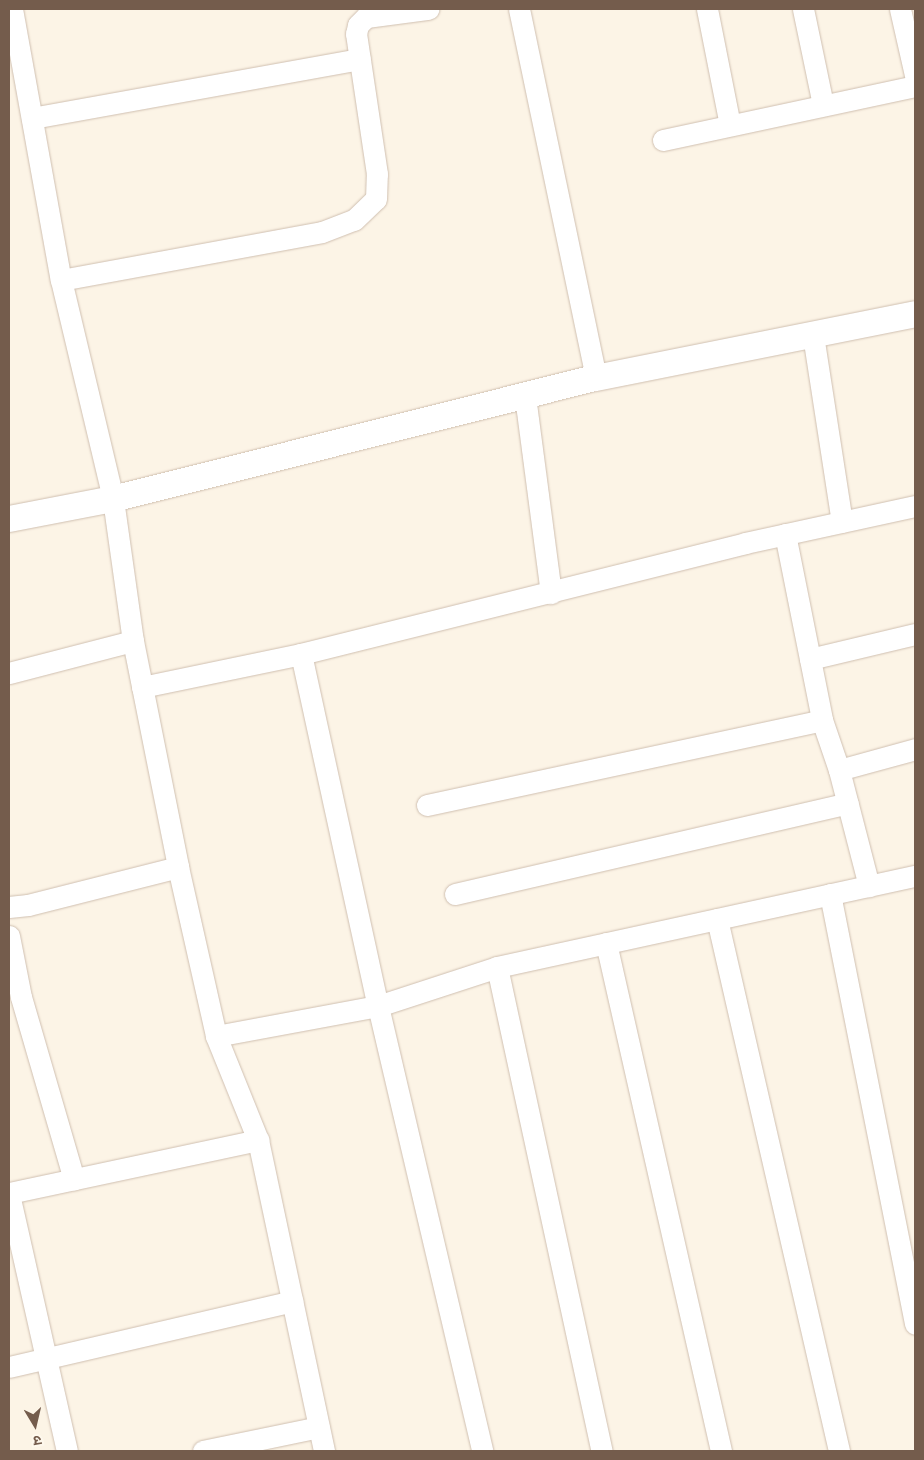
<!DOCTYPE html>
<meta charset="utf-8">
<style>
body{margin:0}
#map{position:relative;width:924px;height:1460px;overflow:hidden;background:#fcf4e6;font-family:"Varela Round","Noto Sans Devanagari",sans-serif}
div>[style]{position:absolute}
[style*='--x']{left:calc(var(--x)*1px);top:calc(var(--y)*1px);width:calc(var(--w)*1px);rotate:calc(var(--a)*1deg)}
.roads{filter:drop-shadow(0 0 1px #cfbfb0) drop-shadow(0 0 1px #cfbfb0)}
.minor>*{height:21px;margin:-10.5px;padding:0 10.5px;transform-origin:10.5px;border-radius:10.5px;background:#fff}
.tertiary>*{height:26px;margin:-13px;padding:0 13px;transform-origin:13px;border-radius:13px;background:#fff}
span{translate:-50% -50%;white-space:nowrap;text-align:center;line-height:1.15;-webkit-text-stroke:4.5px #fef8ed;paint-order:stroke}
.frame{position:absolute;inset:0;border:10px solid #745c4c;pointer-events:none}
.north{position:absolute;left:10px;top:1400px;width:50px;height:50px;-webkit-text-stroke:4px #fef8ed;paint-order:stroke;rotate:171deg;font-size:14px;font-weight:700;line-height:20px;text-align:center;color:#745c4c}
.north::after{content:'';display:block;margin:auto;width:18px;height:22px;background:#745c4c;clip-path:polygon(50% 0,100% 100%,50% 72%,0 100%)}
</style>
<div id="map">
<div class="roads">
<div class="minor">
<i style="--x:12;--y:9;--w:275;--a:79.8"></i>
<i style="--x:61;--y:280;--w:225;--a:76.6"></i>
<i style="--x:113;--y:499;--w:143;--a:82"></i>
<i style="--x:133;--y:641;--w:230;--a:78.7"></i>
<i style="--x:178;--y:867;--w:173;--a:77.3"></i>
<i style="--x:216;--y:1036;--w:112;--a:68"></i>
<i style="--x:258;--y:1140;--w:318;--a:78"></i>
<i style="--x:519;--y:9;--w:377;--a:78.2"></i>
<i style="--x:707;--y:9;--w:118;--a:78.8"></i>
<i style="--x:803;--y:9;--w:98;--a:78.2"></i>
<i style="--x:900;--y:9;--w:68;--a:77.2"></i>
<i style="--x:32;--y:118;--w:333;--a:-10.2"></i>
<i style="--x:663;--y:140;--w:258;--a:-12.1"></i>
<i style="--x:61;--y:280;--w:265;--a:-10.4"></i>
<i style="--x:322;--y:232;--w:34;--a:-21"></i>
<i style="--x:354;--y:220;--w:30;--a:-44"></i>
<i style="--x:376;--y:199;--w:25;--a:-88"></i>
<i style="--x:377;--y:174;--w:142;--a:-98.5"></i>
<i style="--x:356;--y:34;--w:9;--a:-77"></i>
<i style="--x:358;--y:25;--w:11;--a:-45"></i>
<i style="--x:366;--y:17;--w:63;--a:-7.4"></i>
<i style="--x:813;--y:335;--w:189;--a:81.2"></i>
<i style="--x:525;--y:396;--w:199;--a:82.5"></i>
<i style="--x:785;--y:534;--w:190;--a:78.7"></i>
<i style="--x:822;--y:720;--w:53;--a:71.2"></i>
<i style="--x:839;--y:770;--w:120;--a:75.5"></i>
<i style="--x:301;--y:654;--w:360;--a:77.7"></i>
<i style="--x:378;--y:1006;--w:457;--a:76.8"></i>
<i style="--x:810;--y:659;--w:108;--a:-13.4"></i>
<i style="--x:9;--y:673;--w:128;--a:-14.5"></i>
<i style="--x:142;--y:687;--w:162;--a:-11.7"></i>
<i style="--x:301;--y:654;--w:458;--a:-14"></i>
<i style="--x:745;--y:543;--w:174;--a:-12.3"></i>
<i style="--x:839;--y:770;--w:79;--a:-15.4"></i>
<i style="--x:427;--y:805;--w:404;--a:-12.1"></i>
<i style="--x:455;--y:894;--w:403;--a:-13"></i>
<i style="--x:830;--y:894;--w:438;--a:78.8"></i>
<i style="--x:9;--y:907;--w:19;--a:-6"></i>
<i style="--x:28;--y:905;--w:155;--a:-14.2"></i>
<i style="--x:717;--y:919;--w:546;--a:77.08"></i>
<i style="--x:9;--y:936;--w:62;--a:78.9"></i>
<i style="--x:21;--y:997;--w:190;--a:73.8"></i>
<i style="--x:606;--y:943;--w:521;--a:77.24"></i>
<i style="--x:497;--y:967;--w:495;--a:77.8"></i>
<i style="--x:216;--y:1036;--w:165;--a:-10.5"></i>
<i style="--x:378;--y:1006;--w:125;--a:-18.1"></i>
<i style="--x:497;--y:967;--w:428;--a:-12.3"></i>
<i style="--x:9;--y:1193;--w:255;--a:-12"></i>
<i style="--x:9;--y:1194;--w:263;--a:77.3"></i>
<i style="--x:9;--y:1367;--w:291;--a:-13.1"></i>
<i style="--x:203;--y:1451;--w:118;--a:-11.7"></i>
</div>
<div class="tertiary">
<i style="--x:9;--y:519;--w:106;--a:-10.9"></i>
<i style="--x:113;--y:499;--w:498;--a:-14.1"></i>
<i style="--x:596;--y:378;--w:325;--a:-11.3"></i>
</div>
</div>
<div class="frame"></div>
<div class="north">उ</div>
</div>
